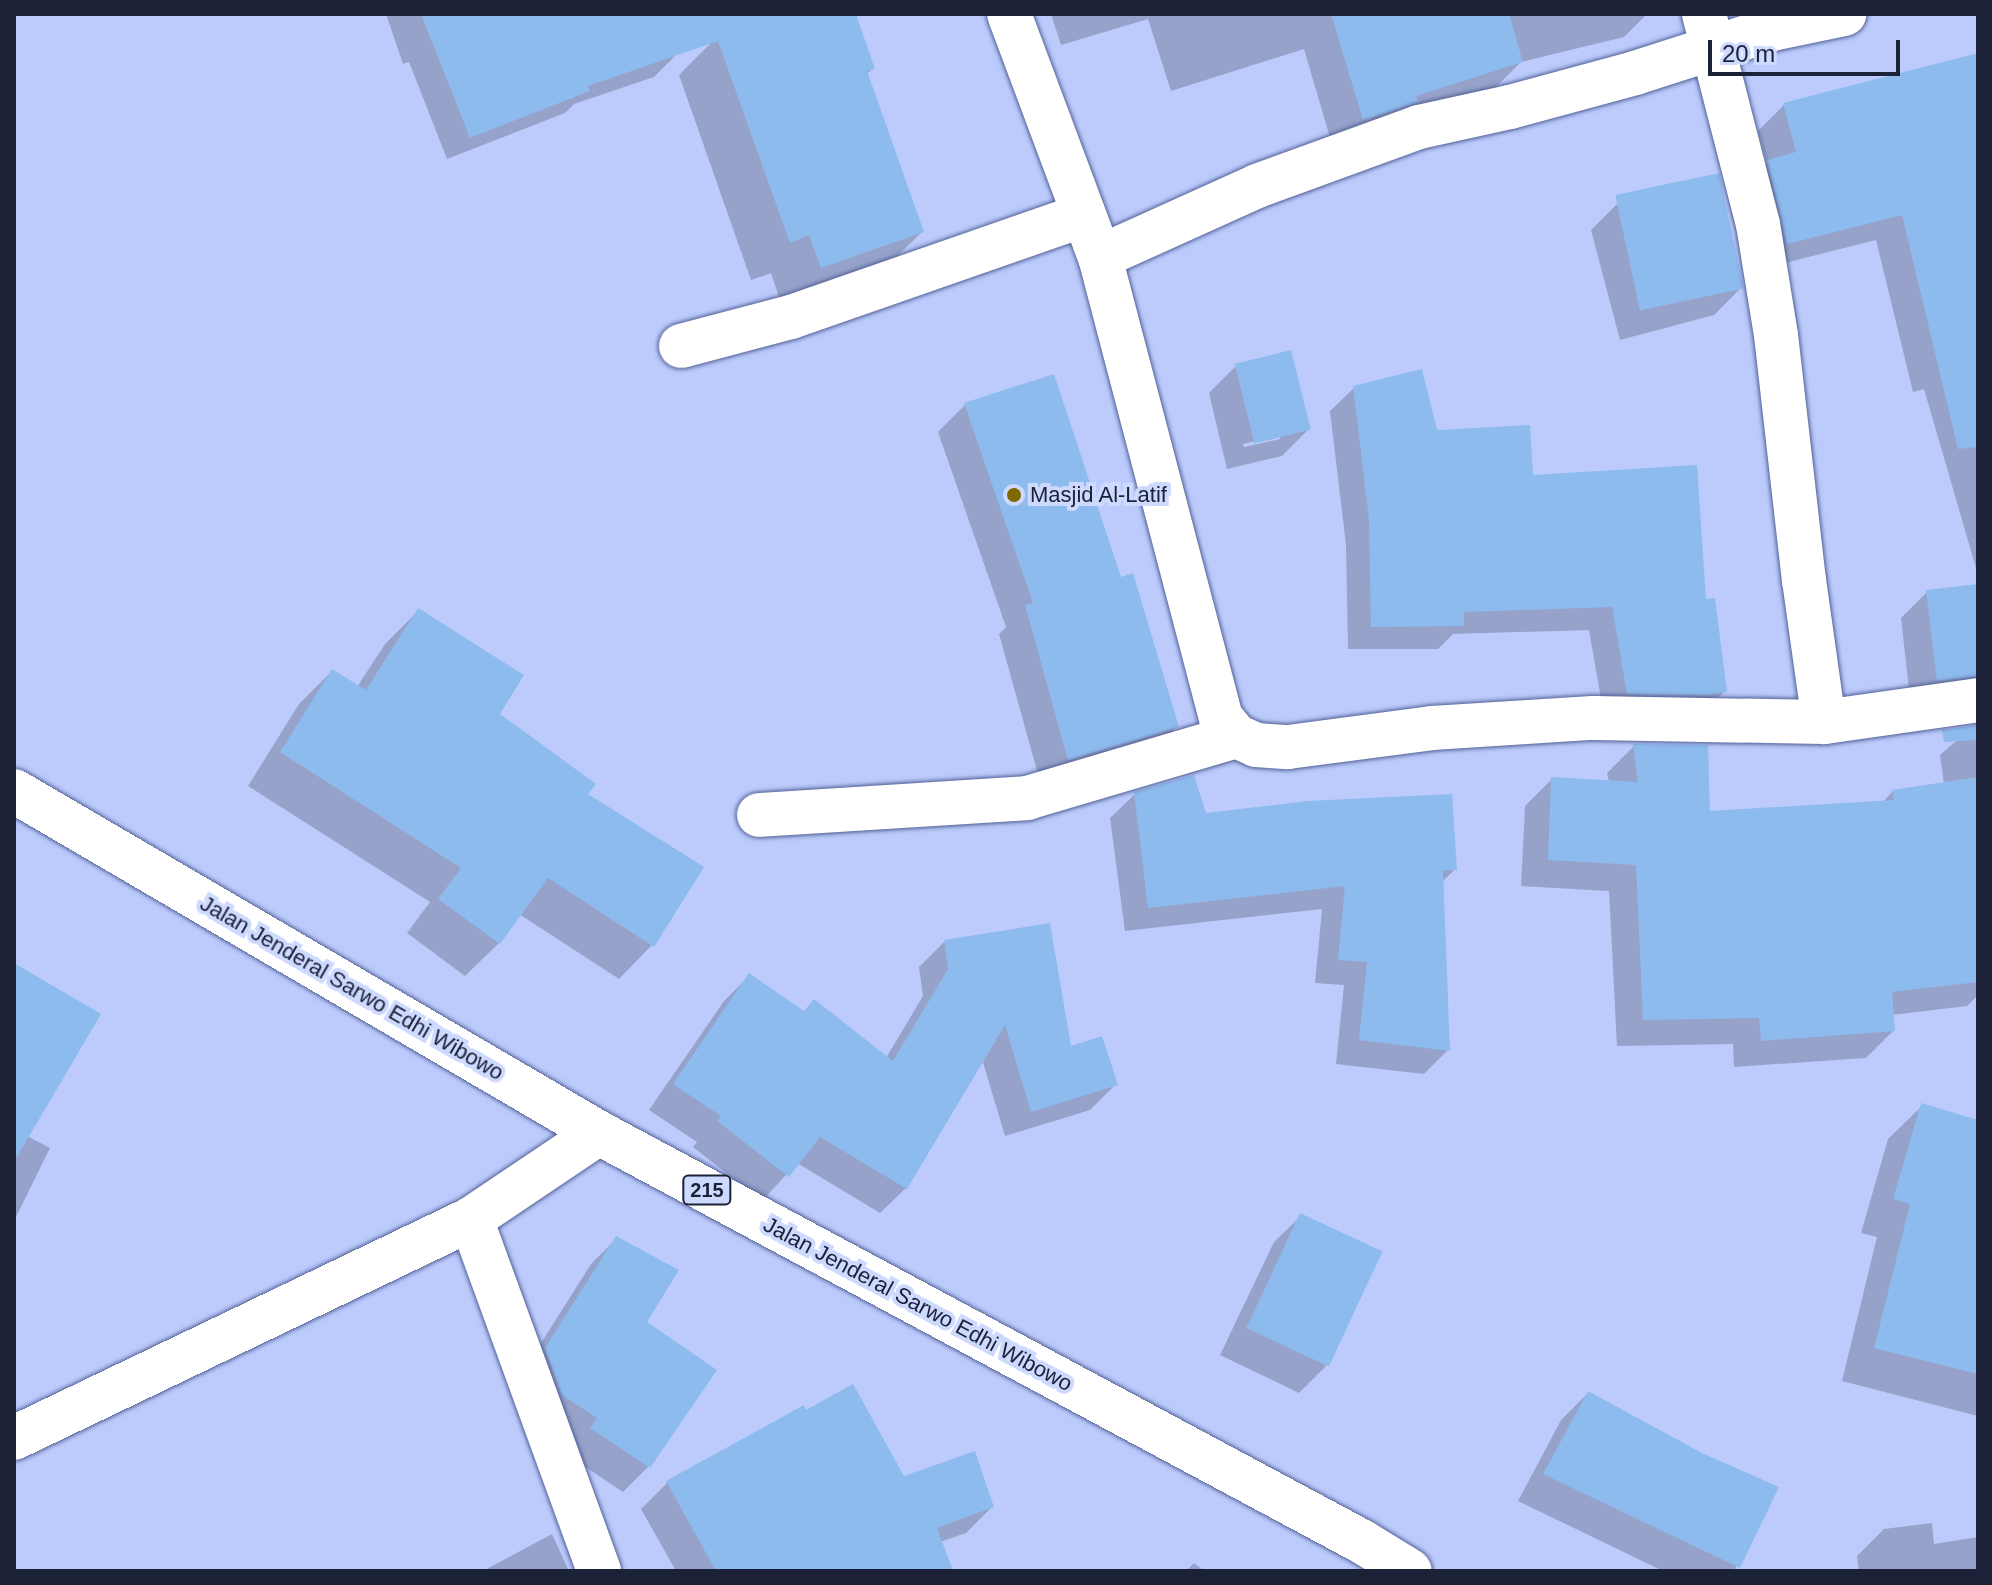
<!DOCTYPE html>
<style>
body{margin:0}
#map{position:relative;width:1992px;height:1585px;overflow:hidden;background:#bccbfc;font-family:Helvetica,sans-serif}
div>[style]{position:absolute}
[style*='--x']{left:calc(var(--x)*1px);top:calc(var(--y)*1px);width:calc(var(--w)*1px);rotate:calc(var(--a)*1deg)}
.shadow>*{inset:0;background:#0003}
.building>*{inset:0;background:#8ebbee;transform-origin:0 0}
.roads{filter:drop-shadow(0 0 2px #536197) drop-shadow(0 0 2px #536197)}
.minor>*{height:44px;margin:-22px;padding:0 22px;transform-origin:22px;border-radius:22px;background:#fff}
.major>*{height:44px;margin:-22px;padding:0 22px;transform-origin:22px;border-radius:22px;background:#fff}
.dots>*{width:22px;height:22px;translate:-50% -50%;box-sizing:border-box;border:4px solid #cdd9fe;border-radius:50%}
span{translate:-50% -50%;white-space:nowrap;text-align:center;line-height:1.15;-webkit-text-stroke:8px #cdd9fe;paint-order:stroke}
.shield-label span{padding:2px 6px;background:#cdd9fe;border:2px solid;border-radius:6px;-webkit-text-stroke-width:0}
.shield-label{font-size:20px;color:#1b2137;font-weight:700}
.poi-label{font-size:22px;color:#1b2137}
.left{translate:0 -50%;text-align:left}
.street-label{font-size:22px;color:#1b2137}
.frame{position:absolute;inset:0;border:16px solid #1b2137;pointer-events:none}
.scale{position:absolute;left:1708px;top:40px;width:192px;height:36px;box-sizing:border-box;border:4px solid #1b2137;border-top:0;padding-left:10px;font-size:24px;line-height:28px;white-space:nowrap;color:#1b2137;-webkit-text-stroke:6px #cdd9fe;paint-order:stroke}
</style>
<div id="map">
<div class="shadow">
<i style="clip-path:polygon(386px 14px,662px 14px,677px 54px,654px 77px,574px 104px,565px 113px,447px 159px,409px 62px,403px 64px)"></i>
<i style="clip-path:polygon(782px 14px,854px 14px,873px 68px,866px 75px,922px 232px,883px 270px,782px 306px,771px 273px,751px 280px,679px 75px,717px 37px)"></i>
<i style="clip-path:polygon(1051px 14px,1647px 14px,1624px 37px,1521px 62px,1492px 91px,1333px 148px,1304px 49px,1171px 91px,1148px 19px,1061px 45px)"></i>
<i style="clip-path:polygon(1978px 54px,1978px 575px,1924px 389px,1913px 392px,1876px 240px,1761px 269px,1742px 188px,1767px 163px,1758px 131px,1784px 105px)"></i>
<i style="clip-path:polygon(1618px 203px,1741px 288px,1714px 315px,1620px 340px,1591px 230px)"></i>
<i style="clip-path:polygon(evenodd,1236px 366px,1309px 429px,1282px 456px,1227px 469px,1209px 393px,1236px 366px,1280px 435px,1280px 439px,1244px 447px,1243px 444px,1280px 435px)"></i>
<i style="clip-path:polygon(1354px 388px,1531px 477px,1725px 691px,1701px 714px,1604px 716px,1589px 630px,1453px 634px,1438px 649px,1348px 649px,1346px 545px,1330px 411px)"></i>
<i style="clip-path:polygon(965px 405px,1120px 579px,1177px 726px,1150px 753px,1041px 785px,999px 634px,1006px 627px,938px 432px)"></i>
<i style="clip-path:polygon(1978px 586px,1978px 995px,1967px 1006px,1892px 1015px,1893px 1031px,1866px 1058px,1734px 1067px,1733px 1044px,1617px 1046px,1609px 891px,1521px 886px,1525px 806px,1552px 779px,1609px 782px,1607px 773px,1634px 746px,1708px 813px,1882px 803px,1893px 791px,1944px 784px,1940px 755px,1977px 723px,1971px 710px,1910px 698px,1901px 618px,1927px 592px)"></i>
<i style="clip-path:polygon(418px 611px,497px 714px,585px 794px,652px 945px,619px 979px,519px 914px,499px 943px,465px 976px,407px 933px,430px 902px,248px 786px,299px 704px,332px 671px,357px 687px,385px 644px)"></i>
<i style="clip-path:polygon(1135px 794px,1204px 815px,1455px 869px,1442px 882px,1448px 1050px,1424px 1074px,1336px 1064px,1344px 985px,1315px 983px,1322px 909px,1125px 931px,1110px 818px)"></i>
<i style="clip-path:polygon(944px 942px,1116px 1084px,1090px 1110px,1005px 1136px,982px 1059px,906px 1188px,880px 1213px,797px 1163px,762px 1201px,693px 1147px,697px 1142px,649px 1110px,724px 1001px,749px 976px,802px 1013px,886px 1058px,923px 996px,919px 967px)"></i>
<i style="clip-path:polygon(14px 965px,27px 1136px,50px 1148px,14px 1221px)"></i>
<i style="clip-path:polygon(1922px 1106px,1978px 1122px,1978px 1416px,1842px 1381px,1877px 1237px,1861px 1233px,1888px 1139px)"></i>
<i style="clip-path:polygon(1301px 1216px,1326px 1366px,1299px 1393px,1220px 1355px,1274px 1242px)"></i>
<i style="clip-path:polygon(616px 1239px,644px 1322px,714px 1371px,648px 1467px,623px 1492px,566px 1454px,521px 1375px,591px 1264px)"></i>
<i style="clip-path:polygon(1588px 1393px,1701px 1455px,1776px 1488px,1734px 1571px,1663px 1571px,1518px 1501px,1561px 1420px)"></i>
<i style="clip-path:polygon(803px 1408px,903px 1479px,992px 1507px,966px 1533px,940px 1542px,951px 1571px,676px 1571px,641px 1509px,667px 1483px)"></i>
<i style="clip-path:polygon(1932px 1523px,1934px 1544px,1978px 1537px,1978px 1571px,1859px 1571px,1857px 1556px,1884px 1529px)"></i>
<i style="clip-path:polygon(552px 1534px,569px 1571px,483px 1571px)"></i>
<i style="clip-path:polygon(1194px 1563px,1204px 1571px,1186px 1571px)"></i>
</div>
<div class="building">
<i style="clip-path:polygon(421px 14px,856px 14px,875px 69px,867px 71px,924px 232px,821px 268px,809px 235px,790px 243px,718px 41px,588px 86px,590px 91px,470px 138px)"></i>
<i style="clip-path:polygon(1331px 14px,1509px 14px,1523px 62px,1416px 96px,1418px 102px,1363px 120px)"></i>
<i style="clip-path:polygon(1978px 53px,1978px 447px,1958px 449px,1902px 215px,1787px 244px,1767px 160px,1796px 152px,1783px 103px)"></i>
<i style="left:1719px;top:173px;width:118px;height:106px;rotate:78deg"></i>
<i style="left:1291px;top:350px;width:82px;height:58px;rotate:76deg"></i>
<i style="clip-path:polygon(1422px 369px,1437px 430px,1530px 425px,1533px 475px,1697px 465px,1706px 599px,1715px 598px,1727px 692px,1706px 695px,1627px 694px,1612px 607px,1464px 612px,1464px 626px,1371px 627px,1369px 520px,1353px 386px)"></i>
<i style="clip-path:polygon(1054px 374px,1121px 577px,1133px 573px,1179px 727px,1068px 760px,1025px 605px,1033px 603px,964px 403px)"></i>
<i style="clip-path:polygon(1978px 584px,1978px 676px,1937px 681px,1926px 590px)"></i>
<i style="clip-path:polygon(418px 608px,524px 675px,500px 714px,596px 784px,588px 794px,704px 867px,654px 947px,548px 878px,500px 944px,438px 899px,461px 868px,280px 752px,332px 669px,366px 690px)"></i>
<i style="clip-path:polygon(1978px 725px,1978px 740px,1944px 742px,1942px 730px)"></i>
<i style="clip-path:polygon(1633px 744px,1708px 745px,1710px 811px,1894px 800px,1892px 790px,1978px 777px,1978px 982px,1892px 992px,1895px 1031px,1761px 1041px,1759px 1018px,1643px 1020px,1636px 865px,1548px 860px,1551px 777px,1638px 782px)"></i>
<i style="clip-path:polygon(1194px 775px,1206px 813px,1307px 801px,1452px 794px,1457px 870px,1443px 870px,1450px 1051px,1359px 1040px,1367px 962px,1338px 960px,1345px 886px,1148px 908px,1134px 792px)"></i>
<i style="clip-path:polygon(1050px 923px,1071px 1046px,1102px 1036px,1118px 1085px,1031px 1112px,1005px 1025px,907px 1189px,820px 1137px,789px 1177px,717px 1121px,721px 1116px,673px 1084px,749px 973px,804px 1011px,814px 999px,893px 1061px,948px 969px,944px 940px)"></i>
<i style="clip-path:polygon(14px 963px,101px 1014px,14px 1162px)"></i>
<i style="clip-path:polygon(1921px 1103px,1978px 1120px,1978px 1374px,1874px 1348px,1910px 1204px,1893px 1199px)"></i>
<i style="left:1300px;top:1213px;width:91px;height:127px;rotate:25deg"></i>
<i style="clip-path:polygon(616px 1236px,679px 1270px,647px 1322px,717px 1370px,650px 1468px,590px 1428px,597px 1418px,562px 1395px,545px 1348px)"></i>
<i style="clip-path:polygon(853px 1384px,904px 1476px,975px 1451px,994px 1507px,937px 1528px,953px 1571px,716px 1571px,666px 1481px,804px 1405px,806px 1410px)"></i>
<i style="clip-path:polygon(1588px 1391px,1702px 1453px,1779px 1487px,1740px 1568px,1543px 1474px)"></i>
</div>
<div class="roads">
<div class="minor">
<i style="--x:1009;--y:14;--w:259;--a:69.5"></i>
<i style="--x:1100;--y:257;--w:477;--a:75.3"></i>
<i style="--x:1221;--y:718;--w:23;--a:50"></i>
<i style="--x:1236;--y:736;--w:22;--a:24"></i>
<i style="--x:1256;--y:745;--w:32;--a:4"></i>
<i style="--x:1288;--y:747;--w:145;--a:-7.5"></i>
<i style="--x:1432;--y:728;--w:161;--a:-3.6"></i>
<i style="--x:1593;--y:718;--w:231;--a:1"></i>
<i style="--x:1824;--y:722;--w:156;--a:-8.1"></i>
<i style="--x:1704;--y:14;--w:217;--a:75.6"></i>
<i style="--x:1758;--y:224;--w:112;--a:80.8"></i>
<i style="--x:1776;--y:335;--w:247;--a:83.5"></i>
<i style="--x:1804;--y:580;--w:143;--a:82"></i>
<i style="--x:1100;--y:257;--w:172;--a:-24.3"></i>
<i style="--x:1257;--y:186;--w:172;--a:-20"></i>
<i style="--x:1419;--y:127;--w:93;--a:-12.4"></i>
<i style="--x:1510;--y:107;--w:130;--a:-15.2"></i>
<i style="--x:1635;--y:73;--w:144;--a:-17.8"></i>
<i style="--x:1772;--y:29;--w:74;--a:-11.8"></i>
<i style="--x:681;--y:346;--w:114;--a:-14.8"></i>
<i style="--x:791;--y:317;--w:310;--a:-19.2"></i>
<i style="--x:759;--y:815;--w:269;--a:-3.6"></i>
<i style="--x:1027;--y:798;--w:218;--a:-16.5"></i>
<i style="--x:471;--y:1219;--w:375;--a:70"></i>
<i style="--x:14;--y:1438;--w:507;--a:-25.6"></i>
<i style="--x:471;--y:1219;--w:154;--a:-33.9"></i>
</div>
<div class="major">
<i style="--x:14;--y:791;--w:678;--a:30.31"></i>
<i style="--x:599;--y:1133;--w:864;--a:28.17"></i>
<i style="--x:1361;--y:1541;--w:57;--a:31.5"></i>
</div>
</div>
<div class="dots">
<i style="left:1014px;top:495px;background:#826800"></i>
</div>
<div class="shield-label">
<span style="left:707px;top:1190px">215</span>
</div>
<div class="poi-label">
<span class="left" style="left:1030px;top:495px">Masjid Al-Latif</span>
</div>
<div class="street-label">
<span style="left:352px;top:988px;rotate:30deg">Jalan Jenderal Sarwo Edhi Wibowo</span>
<span style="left:918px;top:1304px;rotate:28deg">Jalan Jenderal Sarwo Edhi Wibowo</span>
</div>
<div class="frame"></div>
<div class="scale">20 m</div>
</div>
